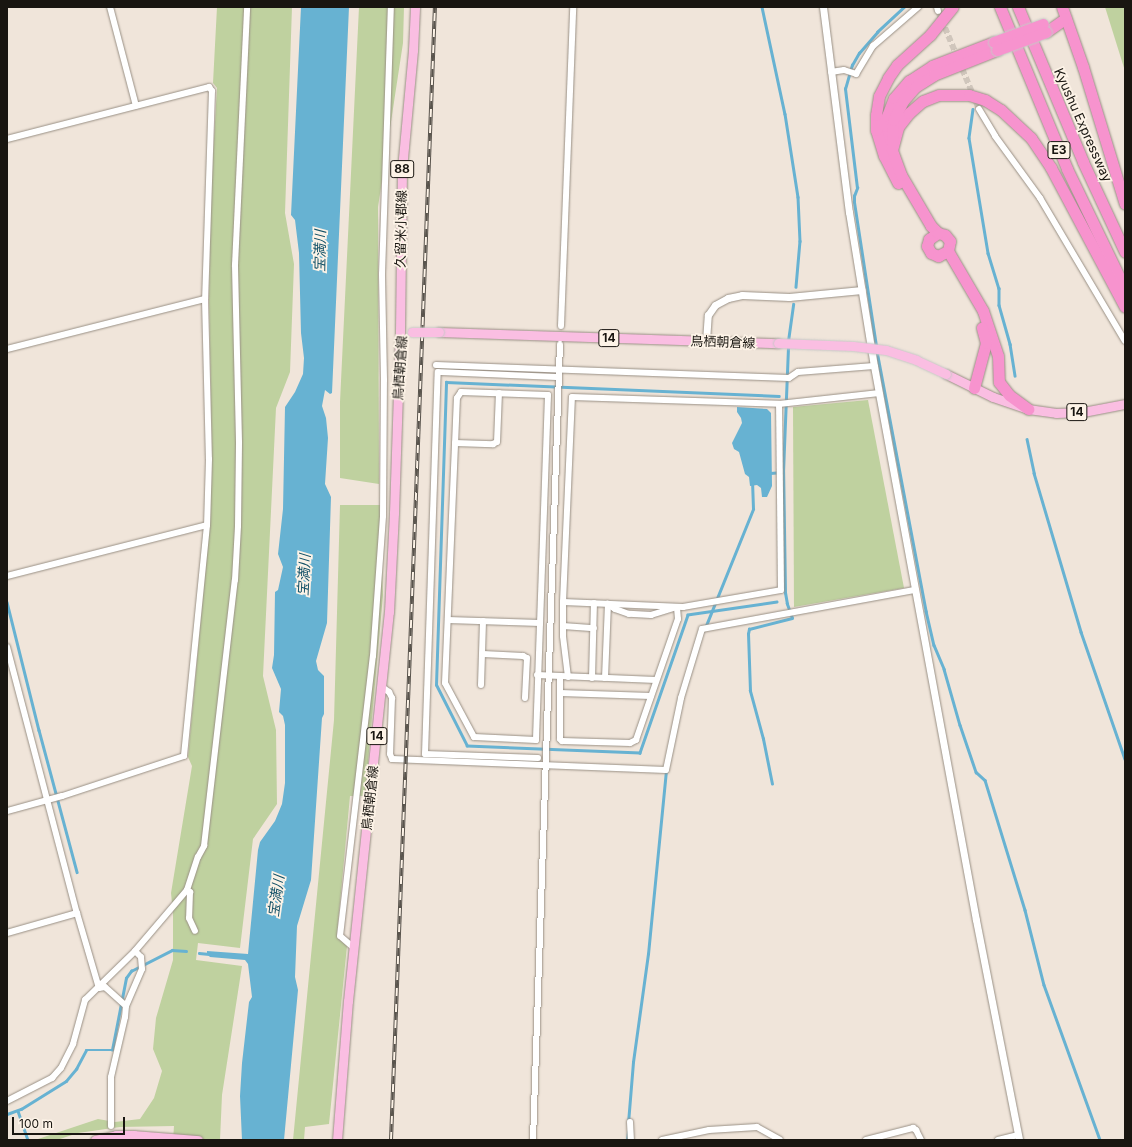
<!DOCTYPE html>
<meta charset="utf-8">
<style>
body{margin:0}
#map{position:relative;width:1132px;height:1147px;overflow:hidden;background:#f0e5da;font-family:Inter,"Noto Sans JP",sans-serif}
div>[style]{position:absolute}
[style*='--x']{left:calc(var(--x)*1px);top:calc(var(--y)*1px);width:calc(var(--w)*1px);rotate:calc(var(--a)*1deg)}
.green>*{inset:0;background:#bfd19f}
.water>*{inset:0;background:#67b2d2}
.stream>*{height:2.5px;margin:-1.25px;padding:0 1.25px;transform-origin:1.25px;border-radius:1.25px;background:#67b2d2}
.minor-tunnel>*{height:6px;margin-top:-3px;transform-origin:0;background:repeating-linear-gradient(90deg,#d0c6bc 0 6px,transparent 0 9px)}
.roads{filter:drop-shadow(0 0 1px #999085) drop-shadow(0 0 1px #999085)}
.minor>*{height:6px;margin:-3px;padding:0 3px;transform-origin:3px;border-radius:3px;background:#fff}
.tertiary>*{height:7px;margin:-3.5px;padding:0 3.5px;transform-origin:3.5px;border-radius:3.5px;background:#fff}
.primary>*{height:9px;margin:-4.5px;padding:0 4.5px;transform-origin:4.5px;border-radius:4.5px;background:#fabee2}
.motorway>*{height:11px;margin:-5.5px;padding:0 5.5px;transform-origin:5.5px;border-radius:5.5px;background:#f793ce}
.rail>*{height:4px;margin-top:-2px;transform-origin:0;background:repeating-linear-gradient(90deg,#fdf3e7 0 8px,#59544d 0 16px);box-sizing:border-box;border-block:1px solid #59544d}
.bridges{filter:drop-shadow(0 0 1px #c8c7c6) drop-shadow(0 0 1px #c8c7c6)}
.primary-bridge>*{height:9px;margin:-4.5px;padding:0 4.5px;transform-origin:4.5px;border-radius:4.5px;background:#fabee2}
.motorway-bridge>*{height:11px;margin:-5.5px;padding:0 5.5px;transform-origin:5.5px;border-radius:5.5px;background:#f793ce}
span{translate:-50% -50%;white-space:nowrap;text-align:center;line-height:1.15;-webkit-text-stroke:3.5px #fdf3e7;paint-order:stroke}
.shield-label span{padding:1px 3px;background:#fdf3e7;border:1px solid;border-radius:3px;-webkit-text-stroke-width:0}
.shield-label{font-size:12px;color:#191611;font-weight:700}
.street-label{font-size:13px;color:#191611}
.water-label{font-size:14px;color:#135167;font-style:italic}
.frame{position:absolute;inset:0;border:8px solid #191611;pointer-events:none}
.scale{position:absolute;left:12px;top:1117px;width:113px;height:18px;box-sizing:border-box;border:2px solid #191611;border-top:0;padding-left:5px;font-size:12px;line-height:14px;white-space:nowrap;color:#191611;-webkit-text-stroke:3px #fdf3e7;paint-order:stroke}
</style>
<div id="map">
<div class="green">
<i style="clip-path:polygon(217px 7px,292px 7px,285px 213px,294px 264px,290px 372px,276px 408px,263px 676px,276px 730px,277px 804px,253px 839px,240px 948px,198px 943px,196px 960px,242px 966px,222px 1095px,220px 1140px,173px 1140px,174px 1126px,120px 1127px,78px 1133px,57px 1140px,35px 1140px,98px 1119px,115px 1122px,140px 1119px,154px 1098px,162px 1071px,153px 1049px,156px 1018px,173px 960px,173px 913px,171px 893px,192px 766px,188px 757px,210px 520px,212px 459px,209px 298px,211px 189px,217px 88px,213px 83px)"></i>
<i style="clip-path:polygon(359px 7px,404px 7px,403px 43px,378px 207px,379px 484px,340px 478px,340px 402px)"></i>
<i style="clip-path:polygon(1105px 7px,1125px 7px,1125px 71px)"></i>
<i style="clip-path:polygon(868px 400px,904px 588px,794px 607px,793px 407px)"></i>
<i style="clip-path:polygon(340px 505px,380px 505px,383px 595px,365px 796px,350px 796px,337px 935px,347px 946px,329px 1124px,305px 1127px,304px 1140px,293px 1140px,334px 720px)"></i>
</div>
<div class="water">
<i style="clip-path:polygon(301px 7px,349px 7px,332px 393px,330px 394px,325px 390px,322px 406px,326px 418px,328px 438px,325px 484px,331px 497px,327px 623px,316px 661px,318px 670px,324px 676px,324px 714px,322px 718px,311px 880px,297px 926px,295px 977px,298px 990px,284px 1140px,242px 1140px,240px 1096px,242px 1063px,249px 1002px,252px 997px,248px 964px,245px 960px,210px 957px,207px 954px,207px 951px,248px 954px,258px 850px,260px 842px,275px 821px,282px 804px,285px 783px,285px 725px,283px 716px,279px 712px,281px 689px,272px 668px,274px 655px,275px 592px,278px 590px,283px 567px,278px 554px,283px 509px,285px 407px,295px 392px,303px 374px,304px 358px,301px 333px,299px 253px,295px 220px,291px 215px)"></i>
<i style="clip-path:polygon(737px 407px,767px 409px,771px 413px,772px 486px,767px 497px,762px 497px,761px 488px,757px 485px,750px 486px,749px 477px,745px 474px,739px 452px,734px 449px,732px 443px,742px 423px,741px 418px,737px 412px)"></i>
</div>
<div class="stream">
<i style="--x:762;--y:7;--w:109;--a:77.9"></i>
<i style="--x:785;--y:114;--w:84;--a:81.1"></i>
<i style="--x:798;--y:197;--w:44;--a:87.4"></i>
<i style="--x:800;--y:241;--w:46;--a:95"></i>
<i style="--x:973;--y:109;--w:29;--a:98"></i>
<i style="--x:969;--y:138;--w:117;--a:80.6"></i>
<i style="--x:988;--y:253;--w:37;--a:73"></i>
<i style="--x:999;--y:288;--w:17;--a:90"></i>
<i style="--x:999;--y:305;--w:41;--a:74.2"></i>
<i style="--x:1010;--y:344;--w:32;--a:81"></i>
<i style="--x:788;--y:341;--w:37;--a:-82"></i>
<i style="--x:876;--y:346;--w:146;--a:-98.7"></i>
<i style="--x:854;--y:202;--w:6;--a:-90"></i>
<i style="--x:854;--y:196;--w:9;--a:-69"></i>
<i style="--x:857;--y:188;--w:100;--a:-96.9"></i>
<i style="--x:845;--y:89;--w:25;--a:-74"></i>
<i style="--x:852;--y:65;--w:14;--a:-60"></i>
<i style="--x:859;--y:53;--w:28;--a:-49"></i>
<i style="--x:877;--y:32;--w:37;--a:-43"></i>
<i style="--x:877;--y:351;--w:265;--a:79.3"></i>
<i style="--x:926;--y:611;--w:35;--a:77"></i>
<i style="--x:934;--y:645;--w:26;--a:67"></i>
<i style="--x:944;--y:669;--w:58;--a:74.1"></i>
<i style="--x:960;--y:725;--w:50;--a:71.2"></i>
<i style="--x:976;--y:772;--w:12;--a:42"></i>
<i style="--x:985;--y:780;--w:136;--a:72.9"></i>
<i style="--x:1025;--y:910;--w:77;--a:75.8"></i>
<i style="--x:1044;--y:985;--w:165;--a:70.1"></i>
<i style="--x:1027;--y:439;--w:35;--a:78"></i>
<i style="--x:1034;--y:473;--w:166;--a:73.5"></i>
<i style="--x:1081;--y:632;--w:134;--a:70.9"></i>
<i style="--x:770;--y:473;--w:13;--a:-4"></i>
<i style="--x:7;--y:602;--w:132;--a:76"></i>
<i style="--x:39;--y:730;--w:147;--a:75"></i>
<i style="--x:777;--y:602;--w:90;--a:171.7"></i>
<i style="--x:688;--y:615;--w:146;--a:109.2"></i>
<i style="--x:640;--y:753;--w:173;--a:-177.7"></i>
<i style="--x:467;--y:746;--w:68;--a:-116.9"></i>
<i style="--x:436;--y:685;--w:303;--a:-88.1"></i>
<i style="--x:446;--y:382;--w:333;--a:2.4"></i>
<i style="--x:705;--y:628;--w:128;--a:-68"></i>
<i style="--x:753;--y:509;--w:26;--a:-92"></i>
<i style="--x:772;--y:784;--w:46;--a:-101.3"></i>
<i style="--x:763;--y:739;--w:50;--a:-105.2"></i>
<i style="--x:750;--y:691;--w:57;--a:-92"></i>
<i style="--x:748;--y:634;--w:5;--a:-79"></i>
<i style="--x:749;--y:629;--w:44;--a:-14.3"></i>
<i style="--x:792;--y:618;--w:15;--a:-110"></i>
<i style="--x:787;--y:604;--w:11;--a:-100"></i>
<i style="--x:785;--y:593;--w:121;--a:-90.9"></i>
<i style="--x:783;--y:472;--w:126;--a:-87.7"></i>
<i style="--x:199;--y:953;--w:10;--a:6"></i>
<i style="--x:18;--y:1111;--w:31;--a:71"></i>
<i style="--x:7;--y:1114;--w:15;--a:-20"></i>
<i style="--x:21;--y:1109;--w:53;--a:-31.9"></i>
<i style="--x:66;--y:1081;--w:16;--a:-50"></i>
<i style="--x:76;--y:1069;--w:21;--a:-62"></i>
<i style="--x:86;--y:1050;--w:26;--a:0"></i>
<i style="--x:112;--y:1050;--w:73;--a:-79"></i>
<i style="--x:126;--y:978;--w:9;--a:-54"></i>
<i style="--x:131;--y:971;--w:46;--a:-27.1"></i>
<i style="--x:172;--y:950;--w:14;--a:4"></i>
<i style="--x:628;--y:1123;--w:61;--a:-85.3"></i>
<i style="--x:633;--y:1062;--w:109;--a:-82.1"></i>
<i style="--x:648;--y:954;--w:185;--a:-84.4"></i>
<i style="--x:627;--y:1140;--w:8;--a:-83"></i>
</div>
<div class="minor-tunnel">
<i style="--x:938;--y:11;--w:106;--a:67.3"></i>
</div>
<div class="roads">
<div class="minor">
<i style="--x:110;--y:7;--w:102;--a:75.3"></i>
<i style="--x:937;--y:7;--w:4;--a:76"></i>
<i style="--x:831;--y:72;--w:13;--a:-9"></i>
<i style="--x:844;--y:70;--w:13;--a:18"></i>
<i style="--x:856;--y:74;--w:33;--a:-59"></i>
<i style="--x:873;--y:46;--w:60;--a:-40.9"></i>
<i style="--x:979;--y:109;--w:31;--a:59"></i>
<i style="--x:995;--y:136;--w:77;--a:54"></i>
<i style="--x:1040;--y:198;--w:166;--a:59.3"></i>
<i style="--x:7;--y:139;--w:209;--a:-14.4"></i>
<i style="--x:209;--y:87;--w:5;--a:53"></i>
<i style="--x:212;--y:91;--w:208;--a:91.9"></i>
<i style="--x:205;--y:299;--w:160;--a:88.6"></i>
<i style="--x:209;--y:459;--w:66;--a:91.7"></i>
<i style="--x:207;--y:525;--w:232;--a:95.7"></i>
<i style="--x:184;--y:756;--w:128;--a:161.8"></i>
<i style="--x:62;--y:796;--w:57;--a:164.7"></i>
<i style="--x:561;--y:326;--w:319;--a:-87.8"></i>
<i style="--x:7;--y:349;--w:204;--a:-14.2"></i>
<i style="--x:436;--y:365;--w:353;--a:2.1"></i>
<i style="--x:789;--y:378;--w:11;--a:-34"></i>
<i style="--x:798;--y:372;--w:76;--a:-4.5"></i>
<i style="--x:461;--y:392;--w:87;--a:2"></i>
<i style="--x:548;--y:395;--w:345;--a:92"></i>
<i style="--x:536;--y:740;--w:62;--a:-177.2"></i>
<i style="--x:474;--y:737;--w:61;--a:-118.2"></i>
<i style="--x:445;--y:683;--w:285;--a:-87.6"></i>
<i style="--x:457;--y:398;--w:7;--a:-56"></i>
<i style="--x:455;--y:443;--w:38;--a:2"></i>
<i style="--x:493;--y:444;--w:4;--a:-27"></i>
<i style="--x:497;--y:442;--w:49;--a:-87.7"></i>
<i style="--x:7;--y:576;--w:206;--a:-14.3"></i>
<i style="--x:563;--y:602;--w:120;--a:2.4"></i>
<i style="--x:683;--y:607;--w:99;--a:-9.8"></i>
<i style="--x:781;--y:590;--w:186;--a:-90.6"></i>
<i style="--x:448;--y:620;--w:92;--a:1.9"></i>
<i style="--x:563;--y:626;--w:31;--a:4"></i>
<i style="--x:7;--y:647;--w:275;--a:75.3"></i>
<i style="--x:77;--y:913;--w:78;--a:73.7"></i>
<i style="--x:483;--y:654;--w:40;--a:2.9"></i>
<i style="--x:523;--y:656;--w:4;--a:27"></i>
<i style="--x:527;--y:658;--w:40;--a:92.9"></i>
<i style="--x:537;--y:675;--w:119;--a:2.4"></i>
<i style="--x:560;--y:676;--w:63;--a:90"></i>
<i style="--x:560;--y:739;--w:3;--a:45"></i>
<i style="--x:562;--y:741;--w:68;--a:1.7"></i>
<i style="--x:630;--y:743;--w:7;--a:-27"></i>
<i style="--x:636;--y:740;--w:128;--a:-70.9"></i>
<i style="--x:678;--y:619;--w:12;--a:-95"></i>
<i style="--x:677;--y:607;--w:27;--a:163"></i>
<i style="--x:651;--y:615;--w:22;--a:-177"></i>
<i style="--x:629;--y:614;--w:15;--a:-160"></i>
<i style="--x:615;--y:609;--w:9;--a:-144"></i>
<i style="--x:568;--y:677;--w:41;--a:-97"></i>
<i style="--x:563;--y:636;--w:34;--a:-90"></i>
<i style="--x:563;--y:602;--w:205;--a:-87.5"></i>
<i style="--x:572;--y:397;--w:207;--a:1.9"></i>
<i style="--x:779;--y:404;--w:101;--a:-6.3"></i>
<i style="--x:592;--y:678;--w:75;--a:-88.5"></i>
<i style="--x:605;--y:678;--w:74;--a:-87.7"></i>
<i style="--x:481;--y:685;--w:64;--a:-88.2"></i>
<i style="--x:382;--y:687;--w:9;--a:36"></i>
<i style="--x:389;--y:692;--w:7;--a:63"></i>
<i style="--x:392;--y:698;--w:56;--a:92"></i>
<i style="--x:390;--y:754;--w:5;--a:68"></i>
<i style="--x:392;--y:759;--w:274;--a:2.3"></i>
<i style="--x:666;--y:770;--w:74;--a:-78.2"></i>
<i style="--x:681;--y:698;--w:72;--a:-73.1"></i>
<i style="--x:702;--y:629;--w:217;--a:-10.4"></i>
<i style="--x:560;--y:693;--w:91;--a:1.9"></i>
<i style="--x:538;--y:758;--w:113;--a:-178"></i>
<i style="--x:425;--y:754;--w:382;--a:-88.1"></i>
<i style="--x:438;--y:372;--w:121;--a:2.4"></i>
<i style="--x:187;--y:890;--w:4;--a:34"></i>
<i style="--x:190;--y:892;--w:26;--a:92"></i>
<i style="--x:189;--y:918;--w:14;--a:65"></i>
<i style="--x:7;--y:933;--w:73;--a:-15.9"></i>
<i style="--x:354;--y:948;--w:18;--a:-139"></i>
<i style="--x:340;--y:936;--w:282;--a:-83.3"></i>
<i style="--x:373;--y:656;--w:140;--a:-85.9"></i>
<i style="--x:383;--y:516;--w:136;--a:-89.6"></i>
<i style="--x:384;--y:380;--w:106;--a:-91.1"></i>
<i style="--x:382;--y:274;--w:267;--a:-88.1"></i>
<i style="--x:99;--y:988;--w:6;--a:-9"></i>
<i style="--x:105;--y:987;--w:28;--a:42"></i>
<i style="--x:126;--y:1006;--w:11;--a:95"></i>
<i style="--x:125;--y:1017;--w:62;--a:103.1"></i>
<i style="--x:111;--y:1077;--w:49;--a:90"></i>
<i style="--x:126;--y:1006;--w:40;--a:-66.6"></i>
<i style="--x:142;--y:969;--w:12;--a:-95"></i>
<i style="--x:141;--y:957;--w:8;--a:-135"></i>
<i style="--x:7;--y:1101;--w:51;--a:-27.1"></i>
<i style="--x:52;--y:1078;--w:13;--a:-48"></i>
<i style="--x:61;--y:1068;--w:27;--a:-63"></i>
<i style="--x:73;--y:1044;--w:46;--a:-74.7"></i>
<i style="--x:85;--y:1000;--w:70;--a:-44.4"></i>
<i style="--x:135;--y:951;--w:80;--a:-49.6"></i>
<i style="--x:187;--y:890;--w:35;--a:-72"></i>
<i style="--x:198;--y:857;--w:13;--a:-61"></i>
<i style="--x:204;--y:846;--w:268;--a:-83.4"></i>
<i style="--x:235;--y:580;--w:54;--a:-86.8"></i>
<i style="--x:238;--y:526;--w:84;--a:-89.3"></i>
<i style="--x:239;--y:442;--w:177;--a:-91.3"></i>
<i style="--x:235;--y:265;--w:258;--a:-87.3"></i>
<i style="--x:630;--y:1122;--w:18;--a:87"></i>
<i style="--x:533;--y:1140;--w:796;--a:-88.06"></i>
<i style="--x:662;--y:1140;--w:48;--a:-12"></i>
<i style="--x:709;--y:1130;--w:48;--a:-3.6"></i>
<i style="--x:757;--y:1127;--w:26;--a:29"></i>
<i style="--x:866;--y:1140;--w:49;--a:-14.3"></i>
<i style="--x:913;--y:1128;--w:4;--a:34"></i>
<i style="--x:916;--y:1130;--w:11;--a:63"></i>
<i style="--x:998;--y:1140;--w:21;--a:-14"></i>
</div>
<div class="tertiary">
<i style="--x:823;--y:7;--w:207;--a:82.8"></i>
<i style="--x:849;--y:212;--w:156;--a:80.8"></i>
<i style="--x:874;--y:366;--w:563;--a:79.57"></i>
<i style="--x:976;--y:920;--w:224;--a:78.9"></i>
<i style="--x:706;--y:341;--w:26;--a:-86"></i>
<i style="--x:708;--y:315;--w:12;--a:-55"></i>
<i style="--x:715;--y:305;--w:15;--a:-28"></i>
<i style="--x:728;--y:298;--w:14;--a:-12"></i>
<i style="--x:742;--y:295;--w:47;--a:2.4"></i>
<i style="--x:789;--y:297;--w:73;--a:-5.5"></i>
</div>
<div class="primary">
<i style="--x:439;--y:332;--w:339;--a:1.9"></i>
<i style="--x:946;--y:374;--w:52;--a:26.1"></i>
<i style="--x:993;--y:397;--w:37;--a:19"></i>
<i style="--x:1028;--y:409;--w:28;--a:8"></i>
<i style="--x:1056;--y:413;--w:27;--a:-2"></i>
<i style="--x:1083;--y:412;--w:43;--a:-10.8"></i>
<i style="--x:95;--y:1140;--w:22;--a:-13"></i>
<i style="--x:116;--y:1135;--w:18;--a:0"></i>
<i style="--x:134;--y:1135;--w:64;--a:4.5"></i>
<i style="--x:337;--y:1140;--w:139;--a:-85.5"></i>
<i style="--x:348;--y:1001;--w:391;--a:-84"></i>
<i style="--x:389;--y:612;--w:99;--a:-87.1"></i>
<i style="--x:394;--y:513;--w:182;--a:-88.1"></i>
<i style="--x:400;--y:331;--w:162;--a:-89.3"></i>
<i style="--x:402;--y:169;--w:120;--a:-84.7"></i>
<i style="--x:413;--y:50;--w:43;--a:-87.3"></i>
</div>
<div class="motorway">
<i style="--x:1000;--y:7;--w:175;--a:67.5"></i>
<i style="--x:1067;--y:169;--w:133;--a:64.2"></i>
<i style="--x:1018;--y:7;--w:168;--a:67.2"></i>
<i style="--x:1083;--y:162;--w:99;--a:65"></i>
<i style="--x:1062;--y:7;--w:64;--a:70.7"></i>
<i style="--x:1083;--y:67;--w:143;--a:73"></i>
<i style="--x:1046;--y:32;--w:24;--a:-35"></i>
<i style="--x:887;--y:144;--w:18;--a:-96"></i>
<i style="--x:885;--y:126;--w:10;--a:-79"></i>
<i style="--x:887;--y:116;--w:19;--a:-69"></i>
<i style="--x:894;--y:98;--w:23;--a:-49"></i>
<i style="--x:909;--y:81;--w:27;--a:-33"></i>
<i style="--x:932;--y:66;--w:66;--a:-21.2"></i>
<i style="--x:892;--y:150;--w:24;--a:-75"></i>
<i style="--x:898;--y:127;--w:18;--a:-52"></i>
<i style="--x:909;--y:113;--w:18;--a:-41"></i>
<i style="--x:923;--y:101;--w:17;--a:-21"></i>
<i style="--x:939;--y:95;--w:30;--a:0"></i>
<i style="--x:969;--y:95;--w:17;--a:17"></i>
<i style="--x:985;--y:100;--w:19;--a:32"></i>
<i style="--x:1001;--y:110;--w:41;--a:43"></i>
<i style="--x:1031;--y:138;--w:36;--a:56"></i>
<i style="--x:1051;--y:168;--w:157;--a:62"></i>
<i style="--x:898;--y:183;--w:30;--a:-117"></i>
<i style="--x:884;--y:156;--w:27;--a:-107"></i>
<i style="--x:876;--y:130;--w:15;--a:-90"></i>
<i style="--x:876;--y:115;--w:19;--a:-81"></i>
<i style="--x:879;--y:96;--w:20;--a:-63"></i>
<i style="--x:888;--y:78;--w:16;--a:-55"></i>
<i style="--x:897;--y:65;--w:45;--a:-42.3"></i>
<i style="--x:930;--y:35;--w:36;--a:-51"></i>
<i style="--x:938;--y:233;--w:11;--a:146"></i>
<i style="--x:929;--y:239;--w:7;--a:106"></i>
<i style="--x:927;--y:246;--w:8;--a:60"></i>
<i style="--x:931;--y:253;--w:8;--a:23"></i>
<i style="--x:938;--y:256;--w:11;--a:-27"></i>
<i style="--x:948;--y:251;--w:10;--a:-79"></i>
<i style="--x:950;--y:241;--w:8;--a:-130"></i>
<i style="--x:945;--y:235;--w:7;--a:-164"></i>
<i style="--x:938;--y:233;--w:10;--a:-135"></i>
<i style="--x:931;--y:226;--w:59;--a:-120.5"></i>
<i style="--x:901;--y:175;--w:27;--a:-110"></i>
<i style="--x:892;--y:150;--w:30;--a:-88"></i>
<i style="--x:893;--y:120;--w:21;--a:-62"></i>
<i style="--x:903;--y:101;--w:18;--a:-49"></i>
<i style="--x:915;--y:87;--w:22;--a:-32"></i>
<i style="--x:934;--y:75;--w:68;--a:-21.6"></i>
<i style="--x:948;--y:251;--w:69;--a:59.7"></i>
<i style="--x:983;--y:311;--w:47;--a:71.6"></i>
<i style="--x:998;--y:356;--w:26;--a:88"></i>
<i style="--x:999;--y:382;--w:16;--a:52"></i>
<i style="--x:1009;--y:395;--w:24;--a:36"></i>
<i style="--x:974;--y:388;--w:47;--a:-75.1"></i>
<i style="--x:986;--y:343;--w:16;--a:-105"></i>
</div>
</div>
<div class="rail">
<i style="--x:391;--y:1140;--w:1134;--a:-87.78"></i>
</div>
<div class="bridges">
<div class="primary-bridge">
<i style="--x:412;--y:332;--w:27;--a:0"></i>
<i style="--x:778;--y:343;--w:75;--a:2.3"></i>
<i style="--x:853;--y:346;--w:33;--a:7"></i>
<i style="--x:886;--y:350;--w:32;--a:18"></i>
<i style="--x:916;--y:360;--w:33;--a:25"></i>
</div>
<div class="motorway-bridge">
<i style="--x:994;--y:42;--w:52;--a:-20.2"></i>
<i style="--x:997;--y:50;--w:52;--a:-20.2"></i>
</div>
</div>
<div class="shield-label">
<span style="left:1059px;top:150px">E3</span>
<span style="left:402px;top:169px">88</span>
<span style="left:609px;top:338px">14</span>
<span style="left:1077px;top:412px">14</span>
<span style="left:377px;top:736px">14</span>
</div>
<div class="street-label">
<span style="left:1083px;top:125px;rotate:66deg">Kyushu Expressway</span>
<span style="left:401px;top:229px;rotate:-89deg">久留米小郡線</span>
<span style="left:723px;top:342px;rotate:2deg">鳥栖朝倉線</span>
<span style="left:400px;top:368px;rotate:-86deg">鳥栖朝倉線</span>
<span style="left:370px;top:798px;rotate:-84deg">鳥栖朝倉線</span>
</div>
<div class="water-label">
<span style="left:320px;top:251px;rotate:-89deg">宝満川</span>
<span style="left:304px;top:575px;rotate:-87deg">宝満川</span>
<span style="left:276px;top:896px;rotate:-82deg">宝満川</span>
</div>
<div class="frame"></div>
<div class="scale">100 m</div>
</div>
